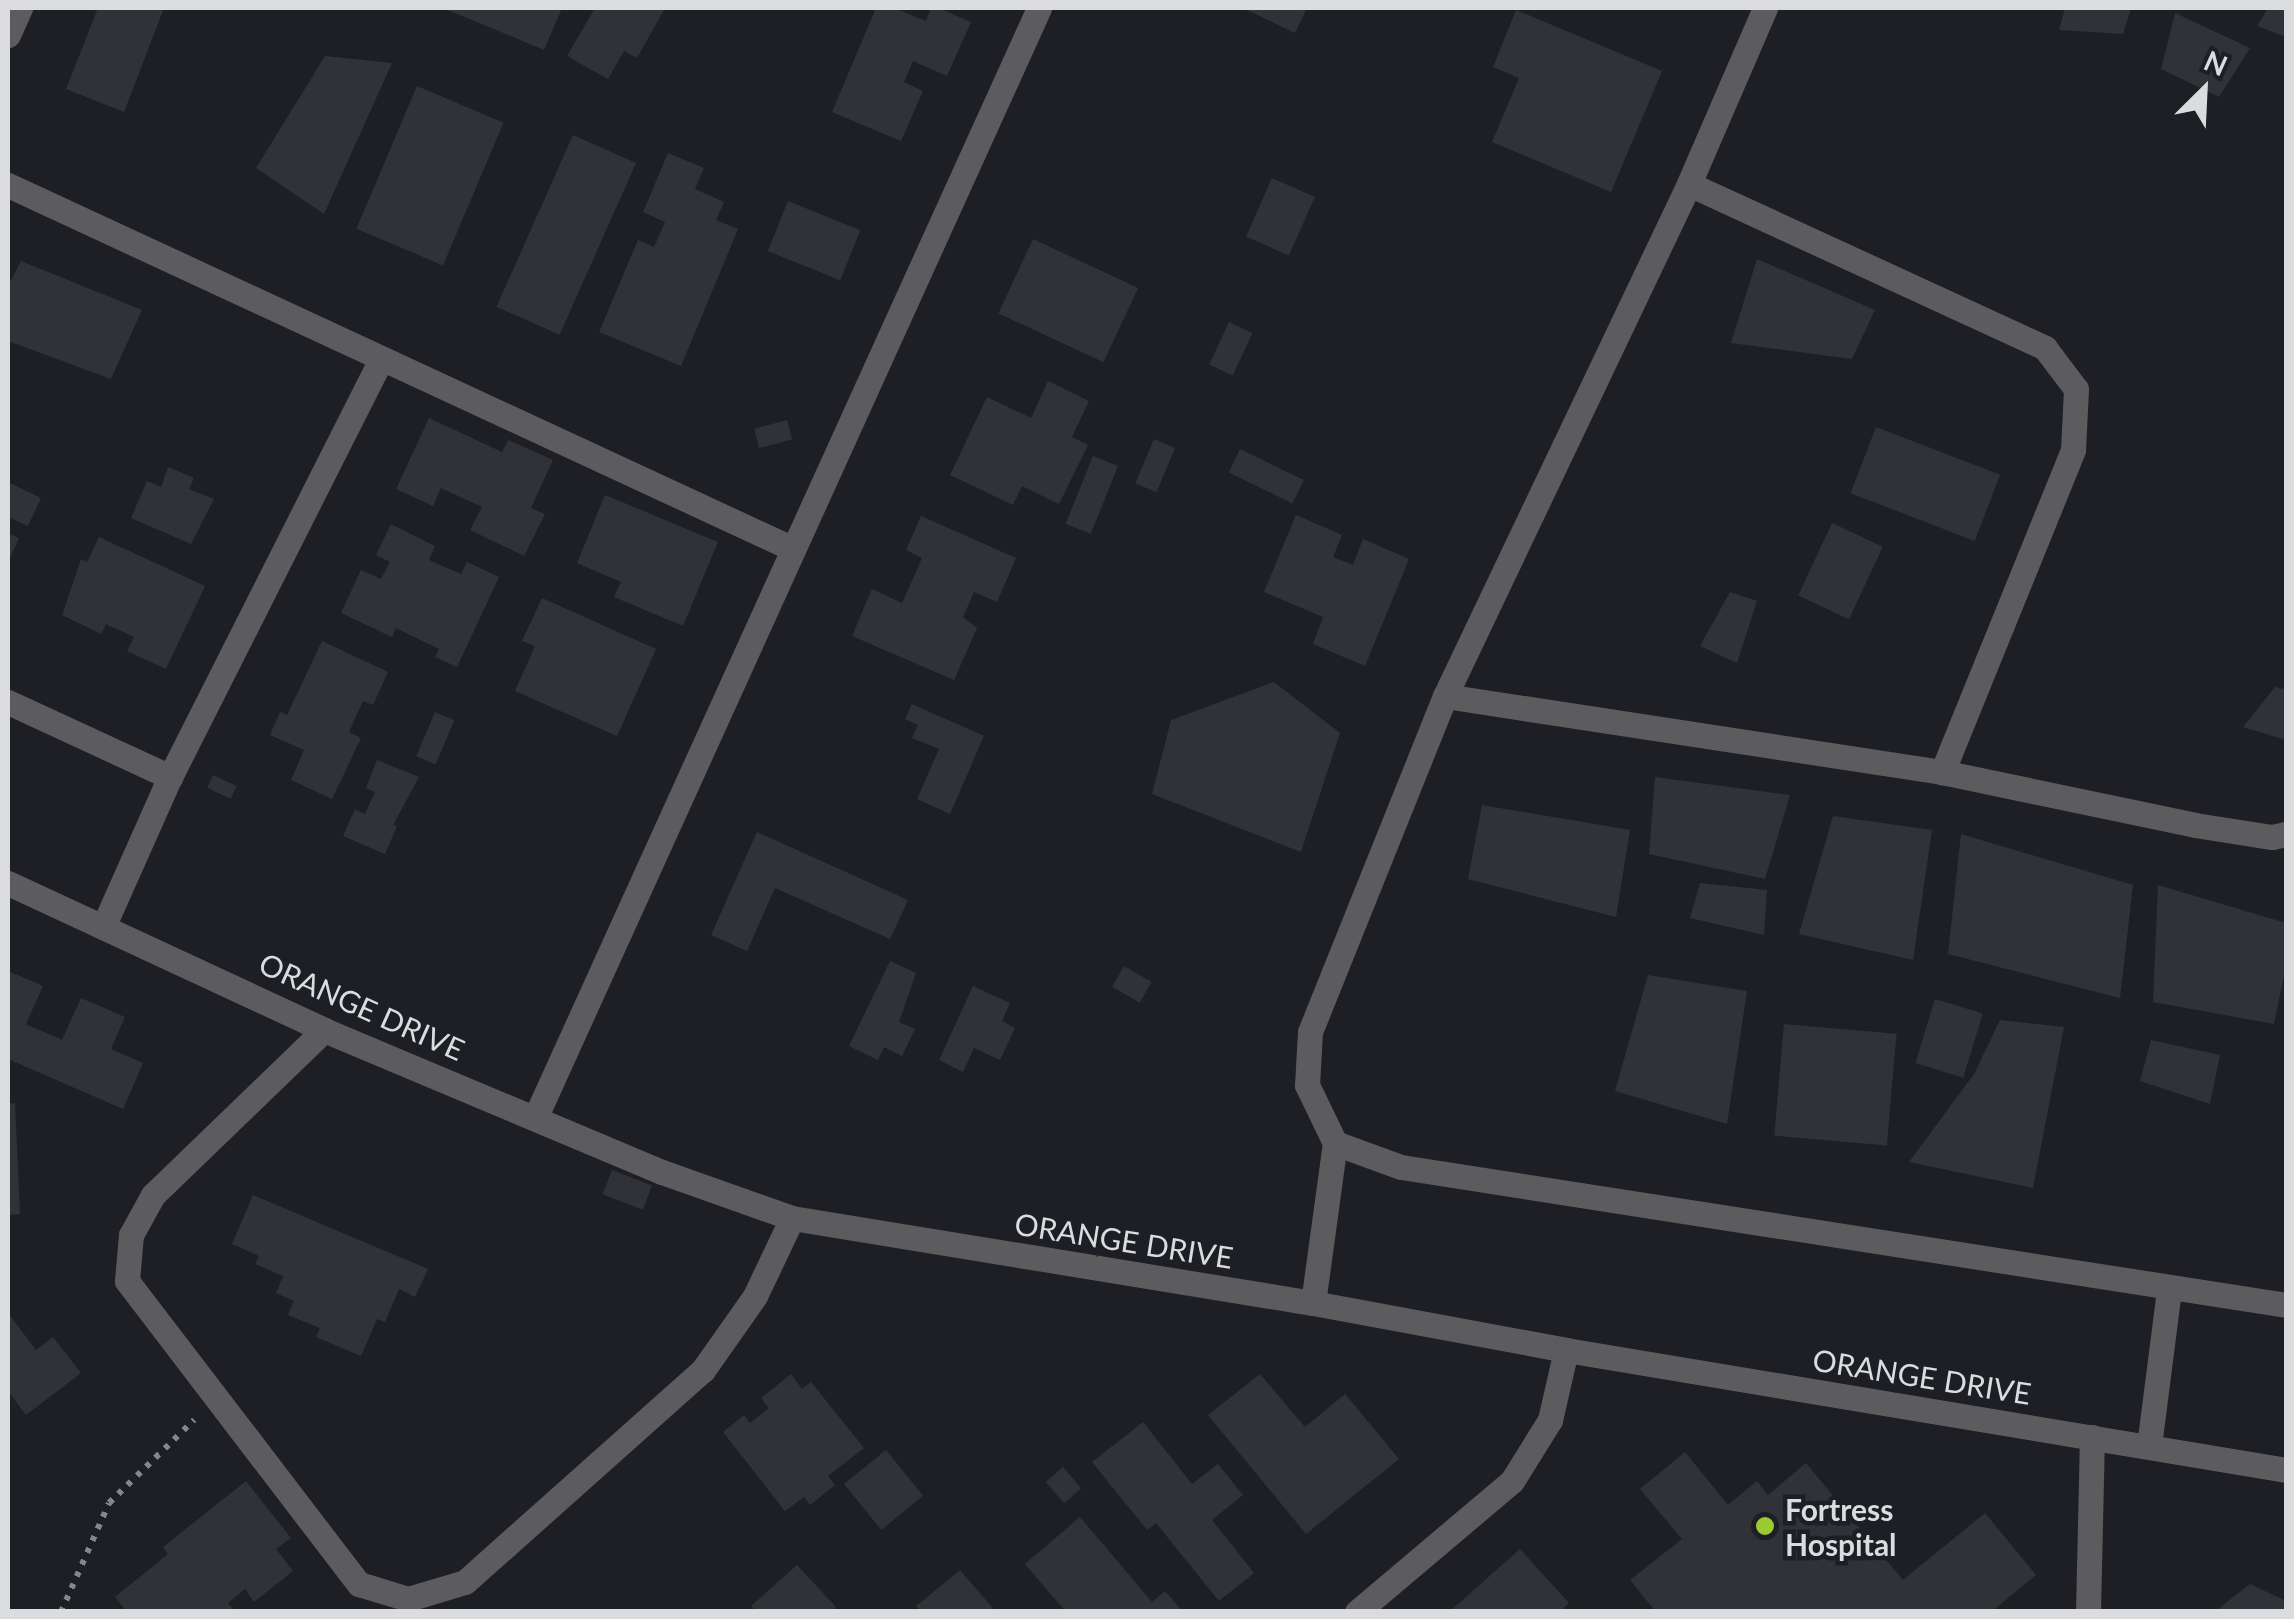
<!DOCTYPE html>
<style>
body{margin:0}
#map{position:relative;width:2294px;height:1619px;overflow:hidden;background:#1e1f24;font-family:Lato,sans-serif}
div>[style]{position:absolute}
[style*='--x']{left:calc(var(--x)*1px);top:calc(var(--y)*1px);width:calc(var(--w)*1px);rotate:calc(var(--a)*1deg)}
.building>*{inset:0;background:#313237;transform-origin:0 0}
.path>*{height:6px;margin-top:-3px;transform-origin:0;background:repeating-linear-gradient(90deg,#85868a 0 5px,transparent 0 13px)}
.minor>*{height:25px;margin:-12.5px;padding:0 12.5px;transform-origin:12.5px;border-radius:12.5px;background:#5c5c5f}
.tertiary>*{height:25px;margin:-12.5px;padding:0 12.5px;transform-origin:12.5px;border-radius:12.5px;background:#5c5c5f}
.dots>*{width:28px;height:28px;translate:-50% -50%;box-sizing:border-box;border:5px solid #1e1f24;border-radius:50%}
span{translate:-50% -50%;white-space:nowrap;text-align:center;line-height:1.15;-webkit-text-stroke:9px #1e1f24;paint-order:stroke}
.street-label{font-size:30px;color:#dbdcdf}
.poi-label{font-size:30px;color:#dbdcdf;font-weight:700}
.left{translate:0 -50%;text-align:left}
.frame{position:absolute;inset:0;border:10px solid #dbdcdf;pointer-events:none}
.north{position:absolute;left:2154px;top:40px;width:100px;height:100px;-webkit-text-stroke:8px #1e1f24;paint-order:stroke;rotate:24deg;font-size:28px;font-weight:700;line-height:40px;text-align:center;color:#dbdcdf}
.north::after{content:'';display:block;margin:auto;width:35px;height:45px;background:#dbdcdf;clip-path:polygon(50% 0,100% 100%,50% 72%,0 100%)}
</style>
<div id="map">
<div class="building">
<i style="clip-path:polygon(98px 8px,164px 8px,124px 112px,66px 89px)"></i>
<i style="clip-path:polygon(443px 8px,562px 8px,544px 50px)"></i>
<i style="clip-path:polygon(595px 8px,665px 8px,637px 58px,624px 51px,608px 79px,567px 56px)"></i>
<i style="clip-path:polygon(876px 8px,894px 8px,926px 21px,931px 8px,938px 8px,971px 22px,947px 76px,913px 61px,904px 82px,923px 91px,901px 141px,832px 112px)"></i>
<i style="clip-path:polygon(1243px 8px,1307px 8px,1295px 33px)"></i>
<i style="clip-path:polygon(2065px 8px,2131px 8px,2123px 34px,2059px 30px)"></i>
<i style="clip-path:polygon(2268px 8px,2286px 8px,2286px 37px,2257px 26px)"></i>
<i style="clip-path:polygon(1516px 10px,1662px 71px,1611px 192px,1492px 142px,1519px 78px,1493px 67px)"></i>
<i style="clip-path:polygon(2175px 13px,2250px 48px,2219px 97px,2161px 69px)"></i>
<i style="clip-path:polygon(325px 56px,392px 63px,324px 214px,256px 168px)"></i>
<i style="left:417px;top:86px;width:94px;height:155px;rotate:23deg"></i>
<i style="left:573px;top:135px;width:69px;height:188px;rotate:24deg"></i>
<i style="clip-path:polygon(668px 153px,704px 168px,695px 189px,724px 202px,716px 220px,738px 229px,681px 366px,599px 332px,638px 240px,654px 247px,665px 222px,643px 212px)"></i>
<i style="left:1272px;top:178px;width:47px;height:64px;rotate:24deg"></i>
<i style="left:788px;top:201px;width:78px;height:54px;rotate:22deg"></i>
<i style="left:1033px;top:239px;width:116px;height:82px;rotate:25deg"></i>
<i style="clip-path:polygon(1757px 259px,1875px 310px,1852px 359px,1731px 343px)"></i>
<i style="clip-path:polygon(21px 261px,142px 310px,111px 379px,8px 341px,8px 286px)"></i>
<i style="left:1229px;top:322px;width:26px;height:47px;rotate:25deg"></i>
<i style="clip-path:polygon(1048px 381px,1089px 401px,1072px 437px,1088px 445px,1059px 504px,1022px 486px,1013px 505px,950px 475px,987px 397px,1031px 418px)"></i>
<i style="clip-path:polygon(429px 418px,502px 452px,508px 440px,553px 460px,531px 508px,545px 514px,524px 556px,470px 530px,482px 507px,441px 488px,433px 506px,396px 489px)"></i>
<i style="left:787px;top:420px;width:20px;height:34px;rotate:75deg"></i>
<i style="left:1876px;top:427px;width:133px;height:71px;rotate:21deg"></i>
<i style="left:1154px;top:439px;width:23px;height:48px;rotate:23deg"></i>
<i style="left:1240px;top:449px;width:71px;height:26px;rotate:26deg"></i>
<i style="left:1093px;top:456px;width:27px;height:73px;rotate:22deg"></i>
<i style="clip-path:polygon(168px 467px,194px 478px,189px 489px,214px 499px,191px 544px,131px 518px,147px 481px,161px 487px)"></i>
<i style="clip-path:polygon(8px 482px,41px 498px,28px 526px,8px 517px)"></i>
<i style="clip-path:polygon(605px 495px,718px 542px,683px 626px,614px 597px,621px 582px,577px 563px)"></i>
<i style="clip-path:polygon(1296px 515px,1342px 535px,1333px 557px,1353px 565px,1363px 539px,1409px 559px,1365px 666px,1313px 644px,1323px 617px,1264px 592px)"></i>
<i style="clip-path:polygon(921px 516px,1016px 558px,997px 602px,974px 592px,963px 617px,977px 628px,954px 680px,852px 636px,872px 589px,902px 603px,922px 558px,906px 550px)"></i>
<i style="left:1832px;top:523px;width:56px;height:80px;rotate:25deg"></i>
<i style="clip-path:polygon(391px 524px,435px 546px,429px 560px,461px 574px,467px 562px,499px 577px,457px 667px,435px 657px,439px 649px,396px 628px,392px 637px,341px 613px,361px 570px,381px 579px,390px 562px,376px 555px)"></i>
<i style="clip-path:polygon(8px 533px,19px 538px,8px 562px)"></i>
<i style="clip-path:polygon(99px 537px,205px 586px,166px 669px,127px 651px,134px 637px,106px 624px,101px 634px,62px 615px,81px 559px,87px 562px)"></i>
<i style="clip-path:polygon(1730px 592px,1757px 601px,1737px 663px,1700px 646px)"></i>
<i style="clip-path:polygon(542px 598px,656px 649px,617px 736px,515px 691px,535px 646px,522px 641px)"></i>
<i style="clip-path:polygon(322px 641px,388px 672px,373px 705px,363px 701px,349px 732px,361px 738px,332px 799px,291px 780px,304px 750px,270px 735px,280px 712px,287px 715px)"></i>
<i style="clip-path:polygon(1274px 682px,1340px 733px,1301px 852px,1152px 794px,1171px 720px)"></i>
<i style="clip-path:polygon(2275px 687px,2286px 690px,2286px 740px,2243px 727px)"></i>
<i style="clip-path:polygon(912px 704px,984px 736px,950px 814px,917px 799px,939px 749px,912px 738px,918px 725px,905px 719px)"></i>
<i style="left:435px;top:712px;width:21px;height:48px;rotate:23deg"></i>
<i style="clip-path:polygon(377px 760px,419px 777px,393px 825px,397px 826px,385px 854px,343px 836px,355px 809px,365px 814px,375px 792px,366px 788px)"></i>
<i style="left:213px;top:775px;width:26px;height:14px;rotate:25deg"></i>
<i style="clip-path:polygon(1655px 777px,1790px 795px,1765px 879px,1649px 854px)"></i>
<i style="clip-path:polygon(1482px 805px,1630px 830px,1616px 917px,1468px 879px)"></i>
<i style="clip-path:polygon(1833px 816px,1932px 830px,1913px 960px,1799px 934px)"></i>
<i style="clip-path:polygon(757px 832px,908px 900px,890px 939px,775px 888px,747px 951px,711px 935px)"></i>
<i style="clip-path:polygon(1961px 834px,2133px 885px,2120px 998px,1948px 954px)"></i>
<i style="clip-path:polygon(1700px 883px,1767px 890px,1764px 935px,1690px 918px)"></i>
<i style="clip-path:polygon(2158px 885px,2286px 923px,2286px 966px,2274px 1024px,2153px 1002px)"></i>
<i style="clip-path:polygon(890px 961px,916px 973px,899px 1022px,915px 1029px,902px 1056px,884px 1047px,878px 1060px,849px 1046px)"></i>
<i style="left:1124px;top:966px;width:32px;height:24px;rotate:30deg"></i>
<i style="clip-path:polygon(8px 971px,43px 986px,26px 1024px,62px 1040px,81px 998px,125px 1017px,111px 1049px,143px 1063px,123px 1109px,8px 1059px)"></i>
<i style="clip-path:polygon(1648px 975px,1747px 991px,1727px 1124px,1615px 1091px)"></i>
<i style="clip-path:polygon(973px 986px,1010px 1003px,1002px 1021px,1015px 1028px,1000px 1060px,974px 1048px,963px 1072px,939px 1060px)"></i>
<i style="left:1935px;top:999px;width:50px;height:67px;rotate:17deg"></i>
<i style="clip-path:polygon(2000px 1020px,2064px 1027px,2033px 1188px,1909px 1162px,1974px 1074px)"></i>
<i style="left:1784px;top:1024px;width:113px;height:112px;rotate:5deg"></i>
<i style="clip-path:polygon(2151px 1040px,2220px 1055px,2210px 1104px,2140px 1081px)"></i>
<i style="clip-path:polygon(15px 1103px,20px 1214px,8px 1215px,8px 1104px)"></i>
<i style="left:612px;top:1170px;width:43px;height:26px;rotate:21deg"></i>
<i style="clip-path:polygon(253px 1195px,428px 1269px,415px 1297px,399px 1289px,385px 1322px,377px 1319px,361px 1356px,316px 1337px,320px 1328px,288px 1315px,294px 1301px,276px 1293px,283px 1276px,255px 1264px,259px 1256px,232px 1244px)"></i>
<i style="clip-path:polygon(8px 1313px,36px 1350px,53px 1337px,81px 1373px,26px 1415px,8px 1391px)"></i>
<i style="clip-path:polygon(791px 1374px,802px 1389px,811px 1382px,864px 1448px,828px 1476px,835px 1485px,810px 1505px,804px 1497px,785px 1511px,723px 1432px,744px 1415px,750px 1423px,769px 1408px,761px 1398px)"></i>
<i style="clip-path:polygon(1260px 1374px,1305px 1427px,1345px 1394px,1399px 1459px,1306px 1534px,1208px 1415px)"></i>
<i style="clip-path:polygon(1143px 1422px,1192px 1484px,1218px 1464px,1243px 1495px,1212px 1520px,1254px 1573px,1219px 1601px,1156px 1523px,1147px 1530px,1092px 1462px)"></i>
<i style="left:886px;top:1450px;width:59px;height:54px;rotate:51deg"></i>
<i style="clip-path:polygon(1685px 1452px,1728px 1505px,1757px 1481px,1768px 1495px,1806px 1463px,1903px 1580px,1985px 1513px,2036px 1575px,1991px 1612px,1656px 1612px,1630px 1580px,1682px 1539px,1640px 1489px)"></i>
<i style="left:1063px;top:1467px;width:28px;height:23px;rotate:49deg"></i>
<i style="clip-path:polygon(246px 1481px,291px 1538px,276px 1549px,293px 1571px,254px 1602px,245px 1589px,228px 1603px,235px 1612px,127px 1612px,115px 1597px,168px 1554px,163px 1547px)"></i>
<i style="clip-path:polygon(1080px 1517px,1152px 1602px,1165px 1591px,1183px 1612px,1066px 1612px,1025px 1564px)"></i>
<i style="clip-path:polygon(1520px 1549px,1569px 1603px,1560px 1612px,1449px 1612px)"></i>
<i style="clip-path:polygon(797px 1565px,836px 1607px,831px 1612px,756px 1612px,751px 1606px)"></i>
<i style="clip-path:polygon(960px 1570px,996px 1612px,921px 1612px,916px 1606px)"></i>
<i style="clip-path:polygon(2250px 1584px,2286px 1601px,2286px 1612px,2214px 1612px)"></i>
</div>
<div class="path">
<i style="--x:61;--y:1612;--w:119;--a:-66.2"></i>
<i style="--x:109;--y:1503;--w:119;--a:-44.3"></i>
</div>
<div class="minor">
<i style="--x:1765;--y:8;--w:192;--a:113.4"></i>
<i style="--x:1689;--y:184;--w:567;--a:115.48"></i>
<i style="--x:1445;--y:696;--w:362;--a:111.9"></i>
<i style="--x:1310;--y:1032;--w:53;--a:93.2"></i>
<i style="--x:1307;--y:1085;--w:64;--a:64.2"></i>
<i style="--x:1335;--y:1143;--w:70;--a:20"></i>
<i style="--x:1401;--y:1167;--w:896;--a:8.86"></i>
<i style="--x:8;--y:35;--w:30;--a:-66"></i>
<i style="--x:1689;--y:184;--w:392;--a:24.7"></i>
<i style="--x:2045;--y:348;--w:51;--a:52.9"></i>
<i style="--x:2076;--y:389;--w:61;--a:92.8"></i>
<i style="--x:2073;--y:450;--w:348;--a:112.1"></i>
<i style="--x:8;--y:185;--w:863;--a:24.87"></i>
<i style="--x:1445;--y:696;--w:503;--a:8.69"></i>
<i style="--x:1942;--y:772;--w:258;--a:11.8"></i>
<i style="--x:2195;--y:825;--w:78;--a:8.9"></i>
<i style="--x:2272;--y:837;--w:14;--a:-12"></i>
<i style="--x:8;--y:702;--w:179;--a:24.8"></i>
<i style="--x:104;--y:925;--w:162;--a:-66"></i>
<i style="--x:170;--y:777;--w:466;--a:-63.2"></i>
<i style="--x:324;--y:1030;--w:238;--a:136"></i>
<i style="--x:153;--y:1195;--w:46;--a:118.8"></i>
<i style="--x:131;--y:1235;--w:46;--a:95"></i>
<i style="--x:127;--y:1281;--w:382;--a:52.6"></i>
<i style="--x:359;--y:1584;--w:51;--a:17"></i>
<i style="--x:408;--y:1599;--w:59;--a:-16.6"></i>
<i style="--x:465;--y:1582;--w:319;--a:-41.7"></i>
<i style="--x:703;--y:1370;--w:90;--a:-54.9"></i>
<i style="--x:755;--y:1296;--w:86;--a:-64.6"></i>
<i style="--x:536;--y:1116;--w:1217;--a:-65.58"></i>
<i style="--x:1313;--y:1303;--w:162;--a:-82.2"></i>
<i style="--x:2149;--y:1446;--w:158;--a:-82.7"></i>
<i style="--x:1357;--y:1612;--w:203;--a:-40.2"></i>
<i style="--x:1512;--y:1481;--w:72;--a:-58.1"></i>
<i style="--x:1550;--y:1420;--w:72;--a:-77.1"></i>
<i style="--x:2088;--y:1612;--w:175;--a:-88.7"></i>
</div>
<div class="tertiary">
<i style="--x:8;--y:883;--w:349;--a:24.9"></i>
<i style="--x:324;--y:1030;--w:367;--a:22.8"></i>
<i style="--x:662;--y:1172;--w:138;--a:19.5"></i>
<i style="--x:792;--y:1218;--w:528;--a:9.27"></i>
<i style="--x:1313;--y:1303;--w:257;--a:10.5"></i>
<i style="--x:1566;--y:1350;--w:730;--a:9.46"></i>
</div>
<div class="dots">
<i style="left:1765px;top:1526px;background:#9cca31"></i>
</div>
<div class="street-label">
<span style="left:362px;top:1006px;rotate:24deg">ORANGE DRIVE</span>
<span style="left:1124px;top:1240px;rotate:9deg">ORANGE DRIVE</span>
<span style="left:1922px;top:1376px;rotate:9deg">ORANGE DRIVE</span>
</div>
<div class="poi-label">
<span class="left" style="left:1785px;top:1526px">Fortress<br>Hospital</span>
</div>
<div class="frame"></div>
<div class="north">N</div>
</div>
